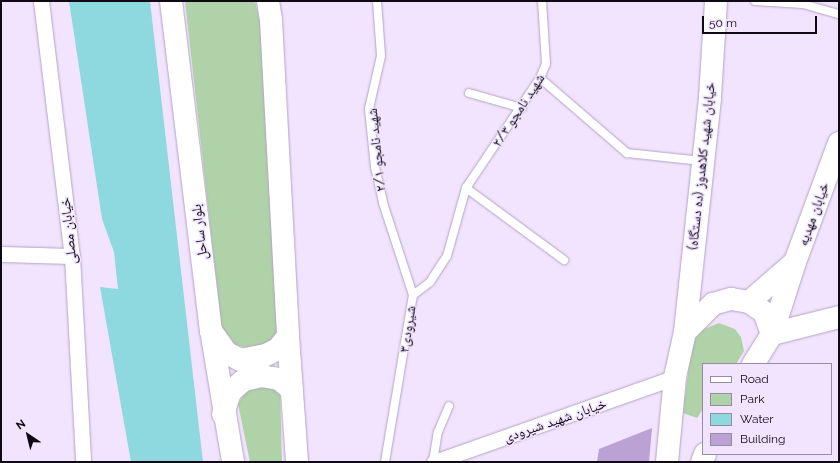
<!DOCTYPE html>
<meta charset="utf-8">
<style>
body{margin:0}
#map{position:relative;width:840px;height:463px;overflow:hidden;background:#f2e4ff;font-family:Raleway,"Noto Naskh Arabic",sans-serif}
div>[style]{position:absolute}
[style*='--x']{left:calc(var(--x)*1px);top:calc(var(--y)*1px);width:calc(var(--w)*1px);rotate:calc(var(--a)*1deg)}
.green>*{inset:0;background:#b0d2a8}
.water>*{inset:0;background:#8ed9df}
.building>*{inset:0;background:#bca2d4}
.roads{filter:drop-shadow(0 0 1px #b3a4c3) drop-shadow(0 0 1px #b3a4c3)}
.lane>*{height:8px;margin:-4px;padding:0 4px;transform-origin:4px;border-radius:4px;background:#fff}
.street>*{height:15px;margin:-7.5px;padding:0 7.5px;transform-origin:7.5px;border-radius:7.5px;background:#fff}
.secondary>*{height:22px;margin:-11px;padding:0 11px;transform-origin:11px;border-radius:11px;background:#fff}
span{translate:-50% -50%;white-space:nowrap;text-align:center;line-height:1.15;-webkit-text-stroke:3px #f2e4ff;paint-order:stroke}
.street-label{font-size:14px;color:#0e0913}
.frame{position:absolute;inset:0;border:2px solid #0e0913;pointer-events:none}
.legend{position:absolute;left:702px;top:363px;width:130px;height:92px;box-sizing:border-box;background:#f2e4ff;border:1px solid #978ca1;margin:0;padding:5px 7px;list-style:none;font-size:12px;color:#0e0913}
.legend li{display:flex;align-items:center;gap:8px;height:20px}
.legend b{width:20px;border:1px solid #978ca1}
.north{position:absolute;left:8px;top:415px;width:40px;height:40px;-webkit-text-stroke:3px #f2e4ff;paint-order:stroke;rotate:325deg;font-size:11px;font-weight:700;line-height:16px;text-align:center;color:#0e0913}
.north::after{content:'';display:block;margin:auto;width:14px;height:18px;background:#0e0913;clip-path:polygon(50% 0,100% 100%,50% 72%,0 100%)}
.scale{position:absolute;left:702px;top:16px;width:115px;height:18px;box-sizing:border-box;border:2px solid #0e0913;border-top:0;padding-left:5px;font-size:12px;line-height:14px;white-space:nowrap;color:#0e0913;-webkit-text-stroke:3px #f2e4ff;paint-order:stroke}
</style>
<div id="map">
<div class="green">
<i style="clip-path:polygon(185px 1px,255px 1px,260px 23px,278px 338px,255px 350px,232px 344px,222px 331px)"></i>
<i style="clip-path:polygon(719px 323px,735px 329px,741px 337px,744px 351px,736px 364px,703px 364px,703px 409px,697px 418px,683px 413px,692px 342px,704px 329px)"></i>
<i style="clip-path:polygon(261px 387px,280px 390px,282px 462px,250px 462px,238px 404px,246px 391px)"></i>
</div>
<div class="water">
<i style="clip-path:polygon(69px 1px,150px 1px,203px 462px,131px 462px,100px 287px,118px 289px,114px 252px,102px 219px)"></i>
</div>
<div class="building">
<i style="clip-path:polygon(652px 428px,649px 462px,597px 462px,599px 449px)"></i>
</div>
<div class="roads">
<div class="lane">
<i style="--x:377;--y:1;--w:55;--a:85.8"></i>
<i style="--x:381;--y:56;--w:54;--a:102.8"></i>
<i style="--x:369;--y:109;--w:58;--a:84.1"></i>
<i style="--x:375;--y:167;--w:37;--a:77"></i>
<i style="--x:383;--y:203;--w:97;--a:71.9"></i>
<i style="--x:755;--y:1;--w:48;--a:3.6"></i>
<i style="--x:803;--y:4;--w:37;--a:16"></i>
<i style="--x:540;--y:78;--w:115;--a:40.8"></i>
<i style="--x:627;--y:153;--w:75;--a:6.1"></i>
<i style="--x:469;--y:93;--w:55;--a:15.8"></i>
<i style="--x:466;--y:188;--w:122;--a:36.3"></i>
<i style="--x:385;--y:462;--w:169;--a:-80.5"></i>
<i style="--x:413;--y:295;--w:21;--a:-37"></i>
<i style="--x:430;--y:282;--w:31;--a:-57"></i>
<i style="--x:447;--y:256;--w:71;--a:-74.4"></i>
<i style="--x:466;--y:188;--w:133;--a:-56.1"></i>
<i style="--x:540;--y:78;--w:15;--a:-67"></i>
<i style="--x:546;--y:64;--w:63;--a:-93.6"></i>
<i style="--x:433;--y:462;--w:30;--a:-81"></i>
<i style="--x:438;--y:432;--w:28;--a:-67"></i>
</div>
<div class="street">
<i style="--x:41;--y:1;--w:257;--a:83.1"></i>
<i style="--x:72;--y:256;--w:206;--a:86.9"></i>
<i style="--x:1;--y:254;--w:71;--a:1.6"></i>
<i style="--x:434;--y:462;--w:256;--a:-19.4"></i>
</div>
<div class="secondary">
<i style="--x:171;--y:1;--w:331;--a:83.1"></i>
<i style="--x:211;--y:330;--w:134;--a:80.5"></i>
<i style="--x:268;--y:1;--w:19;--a:81"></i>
<i style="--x:271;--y:20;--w:316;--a:86.9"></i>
<i style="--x:288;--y:336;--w:126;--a:85.9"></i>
<i style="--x:749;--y:302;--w:61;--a:-41"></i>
<i style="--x:211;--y:331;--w:27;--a:54"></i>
<i style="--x:227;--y:353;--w:15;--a:28"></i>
<i style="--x:240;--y:360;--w:26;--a:-11"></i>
<i style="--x:266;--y:355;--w:13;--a:-27"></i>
<i style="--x:278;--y:349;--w:16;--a:-52"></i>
<i style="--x:685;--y:332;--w:236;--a:-83.9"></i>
<i style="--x:710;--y:97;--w:96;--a:-86.4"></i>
<i style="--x:772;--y:334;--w:76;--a:-72.3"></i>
<i style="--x:795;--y:262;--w:127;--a:-69.7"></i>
<i style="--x:772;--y:334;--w:69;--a:-14.2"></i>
<i style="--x:223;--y:414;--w:23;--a:-72"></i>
<i style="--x:230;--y:392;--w:18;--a:-41"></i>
<i style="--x:244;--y:380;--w:17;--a:-13"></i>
<i style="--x:261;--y:376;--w:18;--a:9"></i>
<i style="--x:279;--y:379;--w:17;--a:40"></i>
<i style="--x:667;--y:462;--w:85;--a:-84.6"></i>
<i style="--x:675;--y:377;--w:46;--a:-77.5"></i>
<i style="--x:685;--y:332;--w:40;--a:-45"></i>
<i style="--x:713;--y:304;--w:19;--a:-16"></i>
<i style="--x:731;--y:299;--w:18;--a:9"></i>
<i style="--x:749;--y:302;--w:18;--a:34"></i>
<i style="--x:764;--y:312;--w:23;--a:70"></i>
<i style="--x:772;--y:334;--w:36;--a:122"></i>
<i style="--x:702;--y:462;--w:9;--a:-69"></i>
</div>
</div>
<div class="street-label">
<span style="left:518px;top:110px;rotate:-57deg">شهید نامجو ۲/۳</span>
<span style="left:376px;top:150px;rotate:-96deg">شهید نامجو ۲/۱</span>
<span style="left:701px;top:166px;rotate:-84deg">خیابان شهید کلاهدوز (ده دستگاه)</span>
<span style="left:813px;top:214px;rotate:-70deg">خیابان مهدیه</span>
<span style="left:68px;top:231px;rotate:-96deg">خیابان مصلی</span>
<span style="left:199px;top:232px;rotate:-97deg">بلوار ساحل</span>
<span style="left:407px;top:329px;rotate:-81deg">شیرودی۳</span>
<span style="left:555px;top:420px;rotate:-19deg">خیابان شهید شیرودی</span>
</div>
<div class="frame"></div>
<ul class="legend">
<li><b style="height:5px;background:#fff"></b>Road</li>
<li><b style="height:11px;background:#b0d2a8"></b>Park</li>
<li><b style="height:11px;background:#8ed9df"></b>Water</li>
<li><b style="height:11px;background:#bca2d4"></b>Building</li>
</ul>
<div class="north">N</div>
<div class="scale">50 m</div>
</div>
